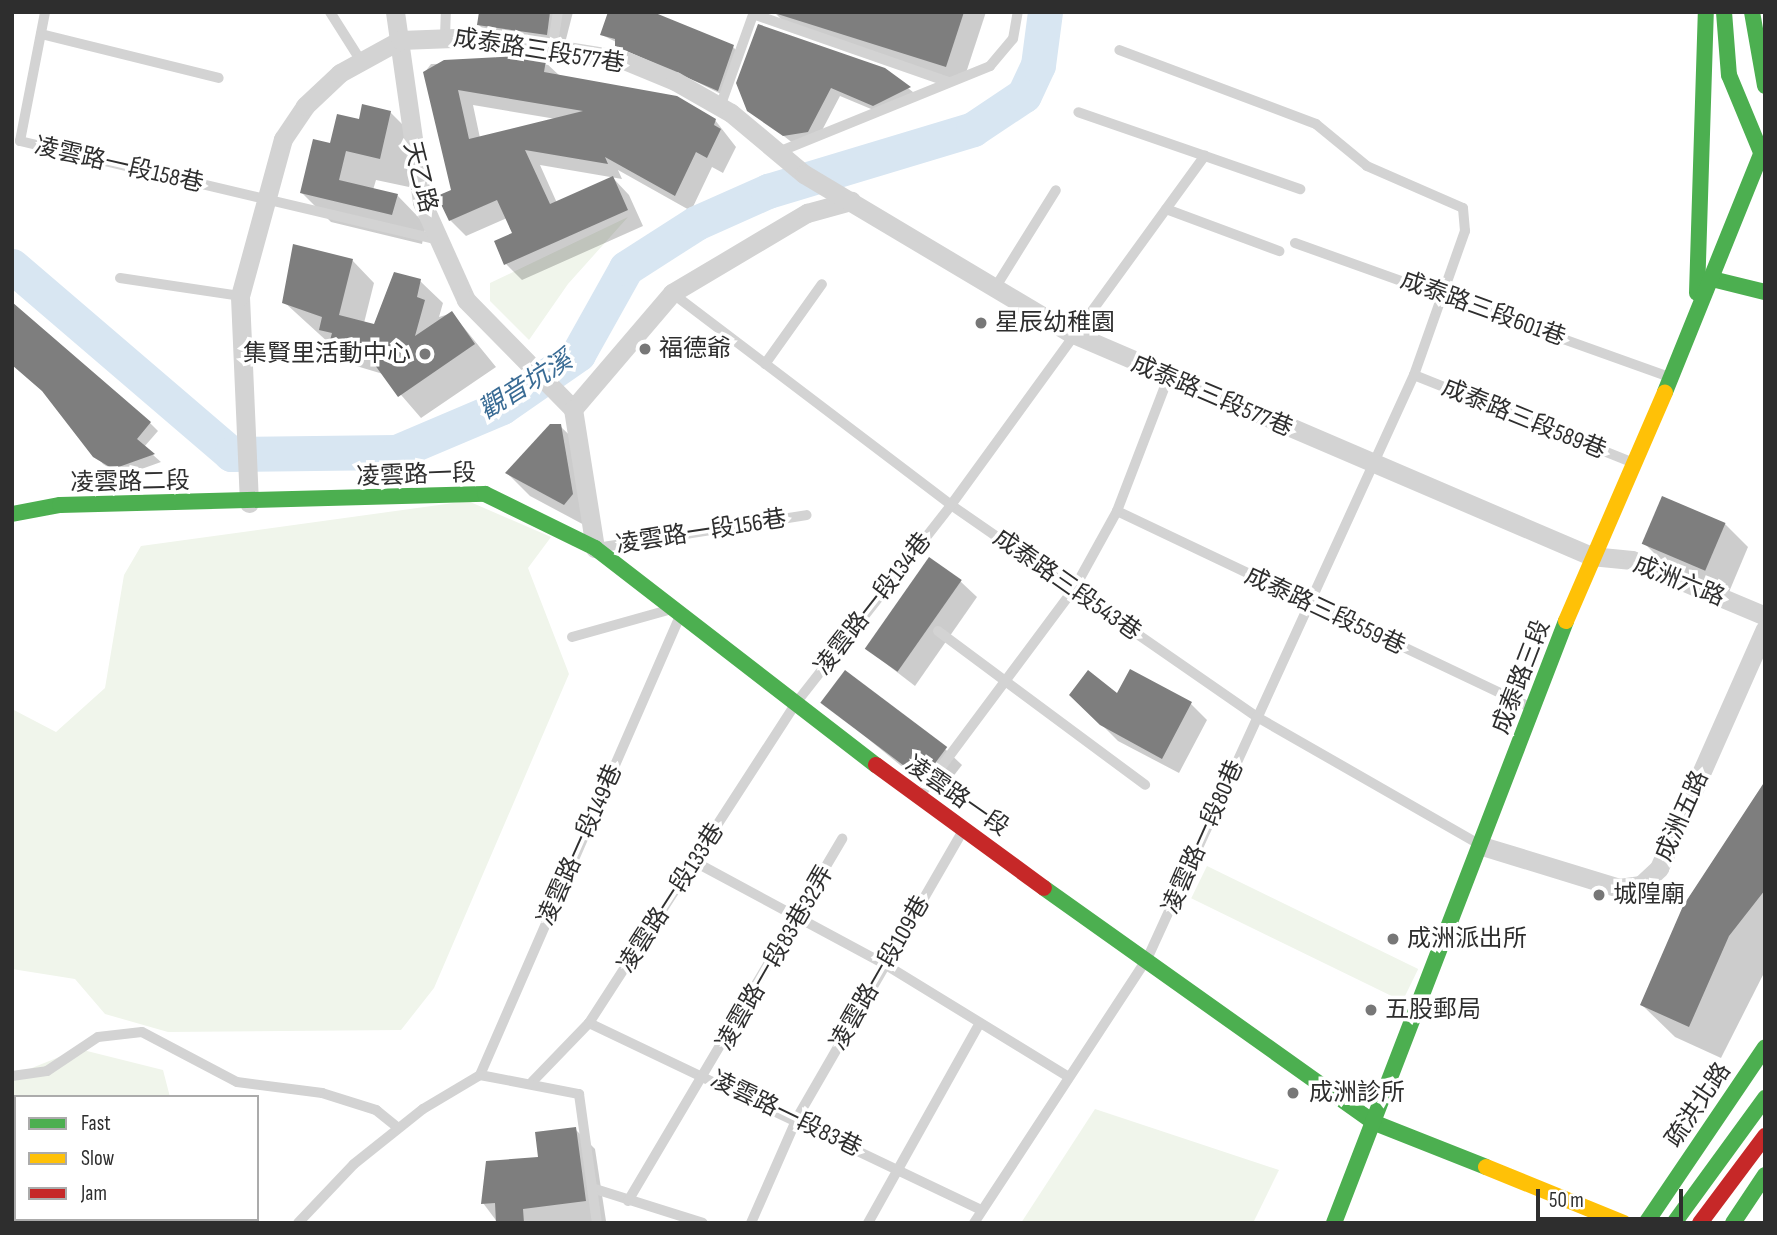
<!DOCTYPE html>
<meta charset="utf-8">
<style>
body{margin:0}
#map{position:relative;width:1777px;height:1235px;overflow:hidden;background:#fff;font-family:"Sofia Sans Condensed","Noto Sans TC",sans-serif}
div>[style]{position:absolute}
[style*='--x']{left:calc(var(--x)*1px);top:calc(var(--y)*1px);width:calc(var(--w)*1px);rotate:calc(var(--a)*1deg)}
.green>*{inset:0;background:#f0f5eb;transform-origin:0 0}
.shadow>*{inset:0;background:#0003}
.river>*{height:35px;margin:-17.5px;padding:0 17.5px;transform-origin:17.5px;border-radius:17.5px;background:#d8e6f2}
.building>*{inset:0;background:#7e7e7e;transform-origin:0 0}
.lane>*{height:10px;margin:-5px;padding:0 5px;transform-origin:5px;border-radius:5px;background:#d3d3d3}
.street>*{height:19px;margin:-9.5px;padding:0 9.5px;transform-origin:9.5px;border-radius:9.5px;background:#d3d3d3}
.fast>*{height:16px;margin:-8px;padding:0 8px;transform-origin:8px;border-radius:8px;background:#4caf50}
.slow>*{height:16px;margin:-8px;padding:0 8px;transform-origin:8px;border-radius:8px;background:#ffc107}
.jam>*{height:16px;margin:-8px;padding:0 8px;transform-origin:8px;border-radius:8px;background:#c62828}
.dots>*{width:19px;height:19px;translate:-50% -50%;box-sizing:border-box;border:4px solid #fff;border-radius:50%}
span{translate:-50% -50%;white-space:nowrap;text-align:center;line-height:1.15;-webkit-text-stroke:7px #fff;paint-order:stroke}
.street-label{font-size:24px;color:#2e2e2e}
.poi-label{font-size:24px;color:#2e2e2e}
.left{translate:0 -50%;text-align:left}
.right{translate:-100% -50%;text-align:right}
.water-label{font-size:26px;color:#396b94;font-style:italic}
.frame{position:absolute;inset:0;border:14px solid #2e2e2e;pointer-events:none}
.legend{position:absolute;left:14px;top:1095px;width:245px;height:126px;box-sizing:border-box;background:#fff;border:2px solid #ababab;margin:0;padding:9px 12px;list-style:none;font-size:21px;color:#2e2e2e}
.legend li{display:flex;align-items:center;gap:14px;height:35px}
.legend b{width:35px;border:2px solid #ababab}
.scale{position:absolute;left:1536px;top:1189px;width:147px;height:32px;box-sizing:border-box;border:4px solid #2e2e2e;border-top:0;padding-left:9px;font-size:21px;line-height:24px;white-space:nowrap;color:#2e2e2e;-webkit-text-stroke:5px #fff;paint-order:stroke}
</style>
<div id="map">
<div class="green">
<i style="clip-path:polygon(628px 217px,568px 284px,529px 340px,490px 301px,490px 283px)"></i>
<i style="clip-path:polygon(468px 501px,551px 537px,528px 568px,569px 674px,434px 988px,401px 1030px,168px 1032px,105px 1014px,75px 979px,12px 969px,12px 709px,56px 732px,105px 688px,124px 575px,141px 546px)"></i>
<i style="left:1207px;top:866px;width:235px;height:36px;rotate:26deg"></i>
<i style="clip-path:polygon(79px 1049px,163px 1070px,170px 1097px,16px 1097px,16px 1219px,237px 1223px,12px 1223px,12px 1076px)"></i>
<i style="clip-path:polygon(1095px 1109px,1279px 1170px,1253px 1223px,1021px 1223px)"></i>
</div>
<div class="shadow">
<i style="clip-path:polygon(481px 12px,573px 12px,563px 51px,495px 41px,478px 24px)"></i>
<i style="clip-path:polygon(774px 12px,986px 12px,963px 82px,790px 28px)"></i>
<i style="clip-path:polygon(602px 35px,733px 47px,738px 52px,723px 95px)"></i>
<i style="clip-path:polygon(evenodd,545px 62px,560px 76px,715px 120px,736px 147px,723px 173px,712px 167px,691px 211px,618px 170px,622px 179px,540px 165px,557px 203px,613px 178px,629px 195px,643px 226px,522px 280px,506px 264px,515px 234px,507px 218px,466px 236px,450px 220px,453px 191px,425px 72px,431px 64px,545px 62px,473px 105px,556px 119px,480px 138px,473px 105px)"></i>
<i style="clip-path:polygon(884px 69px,918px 96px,883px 114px,840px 96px,817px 140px,794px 144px,748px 108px)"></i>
<i style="clip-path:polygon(390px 112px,420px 142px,409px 187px,376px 180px,373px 190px,397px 195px,426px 225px,422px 244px,331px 222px,302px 193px,331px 145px,360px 121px)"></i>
<i style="clip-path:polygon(352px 260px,374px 283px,364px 323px,375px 326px,420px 281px,443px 303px,439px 317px,452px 313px,496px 367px,421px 418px,383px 374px,353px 365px,284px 302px)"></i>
<i style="clip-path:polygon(46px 393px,150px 423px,158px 431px,144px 447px,161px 462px,122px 476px,103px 464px)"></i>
<i style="clip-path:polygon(560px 426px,584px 449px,588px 527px,530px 496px,507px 473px)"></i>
<i style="clip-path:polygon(1725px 524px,1748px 547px,1729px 592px,1667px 566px,1644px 543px)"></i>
<i style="clip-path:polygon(960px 581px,977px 597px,915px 686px,867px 649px)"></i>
<i style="clip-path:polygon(1131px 672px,1191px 704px,1207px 720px,1179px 773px,1118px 741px,1071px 694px,1118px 696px)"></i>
<i style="clip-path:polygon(823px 702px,945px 749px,962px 765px,938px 796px)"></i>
<i style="clip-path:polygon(1765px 784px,1765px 971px,1721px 1058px,1675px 1037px,1642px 1005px)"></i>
<i style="clip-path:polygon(575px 1129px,595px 1149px,606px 1221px,498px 1223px,483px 1203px)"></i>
</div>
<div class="river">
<i style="--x:12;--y:266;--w:289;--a:40.6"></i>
<i style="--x:231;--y:454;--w:165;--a:-0.7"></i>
<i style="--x:396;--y:452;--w:115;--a:-23"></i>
<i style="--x:502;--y:407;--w:93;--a:-34.9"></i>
<i style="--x:578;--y:354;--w:98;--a:-60.8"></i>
<i style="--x:626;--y:268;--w:83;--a:-32.7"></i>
<i style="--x:696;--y:223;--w:79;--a:-24"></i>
<i style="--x:768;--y:191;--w:214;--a:-16.8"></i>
<i style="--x:973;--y:129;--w:61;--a:-33.7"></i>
<i style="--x:1024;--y:95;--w:33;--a:-65"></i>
<i style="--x:1038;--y:65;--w:53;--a:-82.5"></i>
</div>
<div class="building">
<i style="clip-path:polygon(479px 12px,550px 12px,547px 35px,477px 25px)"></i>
<i style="clip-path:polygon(608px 12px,653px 12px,734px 45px,718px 91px,615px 46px,615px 39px,600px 35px)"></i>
<i style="clip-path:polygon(771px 12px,964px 12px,946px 67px)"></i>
<i style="clip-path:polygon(758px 24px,885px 68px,911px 87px,873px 106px,831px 88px,808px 132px,783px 136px,747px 111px,736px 83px)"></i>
<i style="clip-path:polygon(evenodd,521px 56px,546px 60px,544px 72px,677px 96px,716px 119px,714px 125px,721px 129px,707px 158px,696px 152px,675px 196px,605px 157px,608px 164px,525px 150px,550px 204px,613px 176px,628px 210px,504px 265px,494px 241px,512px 233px,497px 200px,449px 221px,437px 196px,451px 190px,423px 72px,444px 60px,521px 56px,458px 90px,583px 111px,469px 139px,458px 90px)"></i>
<i style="clip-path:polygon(362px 104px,391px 111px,380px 159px,346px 151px,339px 180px,398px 194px,392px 215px,300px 193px,313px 139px,330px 143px,337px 114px,359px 119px)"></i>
<i style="clip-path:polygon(293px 244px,353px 259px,339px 315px,374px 324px,394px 272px,421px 279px,417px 297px,425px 300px,415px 336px,452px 311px,475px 344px,398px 397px,367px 354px,329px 344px,332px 333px,319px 330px,322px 317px,282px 303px)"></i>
<i style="clip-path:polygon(12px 302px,151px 422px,137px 439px,155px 454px,113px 469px,93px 457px,42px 391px,12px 365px)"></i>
<i style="clip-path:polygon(550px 424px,561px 424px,573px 494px,564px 505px,505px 473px)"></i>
<i style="left:1662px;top:496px;width:69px;height:52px;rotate:23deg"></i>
<i style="left:929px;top:557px;width:40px;height:112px;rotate:35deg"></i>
<i style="clip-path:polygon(1130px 669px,1192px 702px,1162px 759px,1100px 725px,1069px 695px,1088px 670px,1117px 693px)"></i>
<i style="left:845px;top:670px;width:128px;height:41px;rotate:37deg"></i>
<i style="clip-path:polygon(1765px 781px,1765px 890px,1729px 936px,1689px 1027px,1640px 1005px,1683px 906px)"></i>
<i style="clip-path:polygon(576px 1127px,586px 1201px,523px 1209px,524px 1223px,496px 1223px,495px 1203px,481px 1204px,486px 1161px,538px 1157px,535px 1132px)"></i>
</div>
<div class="lane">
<i style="--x:330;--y:12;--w:58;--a:57.7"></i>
<i style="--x:753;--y:14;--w:207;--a:19.2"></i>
<i style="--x:41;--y:34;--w:183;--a:13.9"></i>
<i style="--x:445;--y:36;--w:24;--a:-88"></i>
<i style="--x:552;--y:49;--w:37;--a:-81"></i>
<i style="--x:720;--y:107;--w:101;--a:-70.3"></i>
<i style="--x:20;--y:141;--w:430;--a:13.3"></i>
<i style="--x:20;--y:141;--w:131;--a:-79"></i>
<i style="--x:776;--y:153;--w:231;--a:-22.1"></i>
<i style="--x:990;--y:66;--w:35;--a:-50"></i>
<i style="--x:1013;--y:39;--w:27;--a:-80"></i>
<i style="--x:1205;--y:156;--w:101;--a:19.2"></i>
<i style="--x:1166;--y:209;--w:121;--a:20.4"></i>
<i style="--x:1295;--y:243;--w:398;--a:19.7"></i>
<i style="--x:120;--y:278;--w:121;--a:8.5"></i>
<i style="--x:995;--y:288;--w:115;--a:-58.1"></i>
<i style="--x:672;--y:293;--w:350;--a:37.2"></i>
<i style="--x:951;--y:505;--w:372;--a:34.7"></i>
<i style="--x:1257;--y:717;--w:254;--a:29.8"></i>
<i style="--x:765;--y:364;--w:98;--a:-54.5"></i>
<i style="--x:1414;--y:375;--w:235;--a:21.8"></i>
<i style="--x:1117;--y:511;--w:456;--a:25.4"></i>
<i style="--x:603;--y:547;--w:206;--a:-8.9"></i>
<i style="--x:938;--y:631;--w:258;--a:36.6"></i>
<i style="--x:572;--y:637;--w:100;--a:-15.7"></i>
<i style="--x:918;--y:798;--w:261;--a:-53.3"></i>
<i style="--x:1074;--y:589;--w:89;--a:-61.1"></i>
<i style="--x:1117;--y:511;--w:142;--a:-69"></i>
<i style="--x:695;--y:862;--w:217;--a:28.3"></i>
<i style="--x:886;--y:965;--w:212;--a:31.5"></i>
<i style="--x:589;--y:1023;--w:434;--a:25.5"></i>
<i style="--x:480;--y:1075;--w:501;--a:-66.46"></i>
<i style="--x:12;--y:1076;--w:35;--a:-8"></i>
<i style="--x:47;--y:1071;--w:61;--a:-33.7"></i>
<i style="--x:98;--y:1037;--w:44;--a:-6.5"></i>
<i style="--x:142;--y:1032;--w:107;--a:27.8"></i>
<i style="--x:237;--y:1082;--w:86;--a:7.4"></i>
<i style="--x:322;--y:1093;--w:57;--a:17.5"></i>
<i style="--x:376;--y:1110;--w:28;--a:39"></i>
<i style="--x:532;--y:1082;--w:82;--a:-46"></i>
<i style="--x:589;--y:1023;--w:381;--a:-57.1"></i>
<i style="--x:796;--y:703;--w:251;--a:-51.9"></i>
<i style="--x:951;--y:505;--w:432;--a:-54"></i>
<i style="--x:1205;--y:156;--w:134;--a:-160.9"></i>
<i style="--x:592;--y:1188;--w:116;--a:17.5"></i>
<i style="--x:628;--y:1201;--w:421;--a:-59.4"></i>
<i style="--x:298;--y:1223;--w:81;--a:-46.5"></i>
<i style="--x:354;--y:1164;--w:88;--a:-38.6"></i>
<i style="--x:423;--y:1109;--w:66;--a:-30.8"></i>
<i style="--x:480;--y:1075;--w:101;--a:10.9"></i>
<i style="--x:579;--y:1094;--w:130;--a:82.1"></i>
<i style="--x:751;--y:1223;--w:115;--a:-66.3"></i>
<i style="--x:797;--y:1118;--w:330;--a:-60"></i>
<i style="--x:868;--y:1223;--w:229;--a:-60.8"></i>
<i style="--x:974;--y:1223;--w:318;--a:-56.8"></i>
<i style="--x:1148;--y:957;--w:640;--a:-65.44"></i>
<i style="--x:1414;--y:375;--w:153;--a:-70.5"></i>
<i style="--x:1465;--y:231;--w:23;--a:-95"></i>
<i style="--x:1463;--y:208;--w:105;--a:-156.4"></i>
<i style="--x:1367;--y:166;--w:66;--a:-140.5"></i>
<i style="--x:1316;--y:124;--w:210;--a:-159.4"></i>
</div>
<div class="street">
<i style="--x:395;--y:12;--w:192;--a:81.9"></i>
<i style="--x:422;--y:202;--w:107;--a:65.8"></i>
<i style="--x:466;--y:300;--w:153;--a:45.5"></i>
<i style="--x:573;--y:409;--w:153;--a:-49.5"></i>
<i style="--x:672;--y:293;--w:157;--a:-30.7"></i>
<i style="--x:807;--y:213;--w:46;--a:-15.3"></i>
<i style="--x:573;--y:409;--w:141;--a:81"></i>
<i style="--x:249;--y:503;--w:207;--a:-92.5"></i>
<i style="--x:240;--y:296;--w:163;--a:-74.7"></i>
<i style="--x:283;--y:139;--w:40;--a:-56"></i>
<i style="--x:305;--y:106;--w:48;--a:-43.3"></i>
<i style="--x:340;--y:73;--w:68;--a:-28.8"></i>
<i style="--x:400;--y:40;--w:80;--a:-2.1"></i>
<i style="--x:480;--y:37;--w:146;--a:9.1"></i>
<i style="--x:624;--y:60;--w:55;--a:22.4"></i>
<i style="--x:675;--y:81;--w:64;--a:29.7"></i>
<i style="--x:731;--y:113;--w:95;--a:39.9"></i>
<i style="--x:804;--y:174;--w:311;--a:30.8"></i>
<i style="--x:1071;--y:333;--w:566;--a:23.21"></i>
<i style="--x:1591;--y:556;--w:41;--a:5.6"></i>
<i style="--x:1632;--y:560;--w:144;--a:22.8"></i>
<i style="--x:1482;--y:846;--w:143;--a:17"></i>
<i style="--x:1619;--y:888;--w:22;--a:-8"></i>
<i style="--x:1641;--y:885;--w:25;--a:-43"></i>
<i style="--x:1659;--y:868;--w:261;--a:-66.1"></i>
</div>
<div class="fast">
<i style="--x:1724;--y:12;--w:63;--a:85.5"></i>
<i style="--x:1729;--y:75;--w:94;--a:67.5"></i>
<i style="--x:1752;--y:12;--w:75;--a:80"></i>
<i style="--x:1712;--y:279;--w:55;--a:13.8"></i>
<i style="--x:1697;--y:293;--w:281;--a:-88.2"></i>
<i style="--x:1665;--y:392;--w:266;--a:-68"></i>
<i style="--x:12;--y:514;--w:49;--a:-10.6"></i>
<i style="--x:60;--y:505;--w:425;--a:-1.5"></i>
<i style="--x:485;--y:494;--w:123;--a:26.1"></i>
<i style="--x:595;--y:548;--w:355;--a:37.7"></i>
<i style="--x:1044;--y:888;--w:406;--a:35.4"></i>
<i style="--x:1375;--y:1123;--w:119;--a:21.6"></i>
<i style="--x:1334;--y:1223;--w:645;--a:-68.92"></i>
<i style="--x:1646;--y:1223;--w:212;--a:-55.9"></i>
<i style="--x:1674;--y:1223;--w:155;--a:-53.9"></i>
<i style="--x:1733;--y:1223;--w:58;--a:-56.3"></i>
</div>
<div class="slow">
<i style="--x:1566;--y:621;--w:249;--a:-66.6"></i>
<i style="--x:1486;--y:1167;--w:149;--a:22.1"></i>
</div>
<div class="jam">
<i style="--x:876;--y:765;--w:208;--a:36.2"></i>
<i style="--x:1700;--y:1223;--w:109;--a:-53.2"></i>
</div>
<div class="dots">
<i style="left:981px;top:323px;background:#777"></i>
<i style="left:645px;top:349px;background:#777"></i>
<i style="left:425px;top:354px;background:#777"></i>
<i style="left:1599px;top:895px;background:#777"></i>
<i style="left:1393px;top:939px;background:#777"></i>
<i style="left:1371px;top:1010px;background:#777"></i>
<i style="left:1293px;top:1093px;background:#777"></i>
</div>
<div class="street-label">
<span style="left:539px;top:51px;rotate:9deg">成泰路三段577巷</span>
<span style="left:119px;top:165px;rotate:13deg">凌雲路一段158巷</span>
<span style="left:420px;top:177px;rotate:76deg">天乙路</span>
<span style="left:1483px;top:309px;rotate:20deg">成泰路三段601巷</span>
<span style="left:1212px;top:396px;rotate:23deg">成泰路三段577巷</span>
<span style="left:1524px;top:419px;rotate:22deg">成泰路三段589巷</span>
<span style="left:416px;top:475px;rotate:-2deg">凌雲路一段</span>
<span style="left:130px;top:482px;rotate:-1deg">凌雲路二段</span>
<span style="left:701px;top:532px;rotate:-9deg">凌雲路一段156巷</span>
<span style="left:1679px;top:581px;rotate:22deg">成洲六路</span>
<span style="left:1067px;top:585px;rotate:35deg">成泰路三段543巷</span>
<span style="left:873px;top:604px;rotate:-52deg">凌雲路一段134巷</span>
<span style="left:1325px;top:611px;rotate:25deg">成泰路三段559巷</span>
<span style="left:1521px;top:677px;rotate:-69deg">成泰路三段</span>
<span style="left:957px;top:796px;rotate:35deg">凌雲路一段</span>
<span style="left:1682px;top:816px;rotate:-66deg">成洲五路</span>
<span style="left:1203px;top:837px;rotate:-66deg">凌雲路一段80巷</span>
<span style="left:580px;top:845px;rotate:-66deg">凌雲路一段149巷</span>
<span style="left:671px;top:898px;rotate:-57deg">凌雲路一段133巷</span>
<span style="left:775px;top:958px;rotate:-60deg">凌雲路一段83巷32弄</span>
<span style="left:880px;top:973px;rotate:-60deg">凌雲路一段109巷</span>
<span style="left:1698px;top:1105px;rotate:-56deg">疏洪北路</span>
<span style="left:786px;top:1114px;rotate:26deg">凌雲路一段83巷</span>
</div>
<div class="poi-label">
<span class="left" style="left:995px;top:323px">星辰幼稚園</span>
<span class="left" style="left:659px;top:349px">福德爺</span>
<span class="right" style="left:411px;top:354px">集賢里活動中心</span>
<span class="left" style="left:1613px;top:895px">城隍廟</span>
<span class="left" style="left:1407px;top:939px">成洲派出所</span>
<span class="left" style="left:1385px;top:1010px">五股郵局</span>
<span class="left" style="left:1309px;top:1093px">成洲診所</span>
</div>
<div class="water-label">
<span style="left:526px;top:386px;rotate:-32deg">觀音坑溪</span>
</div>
<div class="frame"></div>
<ul class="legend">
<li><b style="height:9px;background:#4caf50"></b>Fast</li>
<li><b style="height:9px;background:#ffc107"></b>Slow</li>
<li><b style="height:9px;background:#c62828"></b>Jam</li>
</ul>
<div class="scale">50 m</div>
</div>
